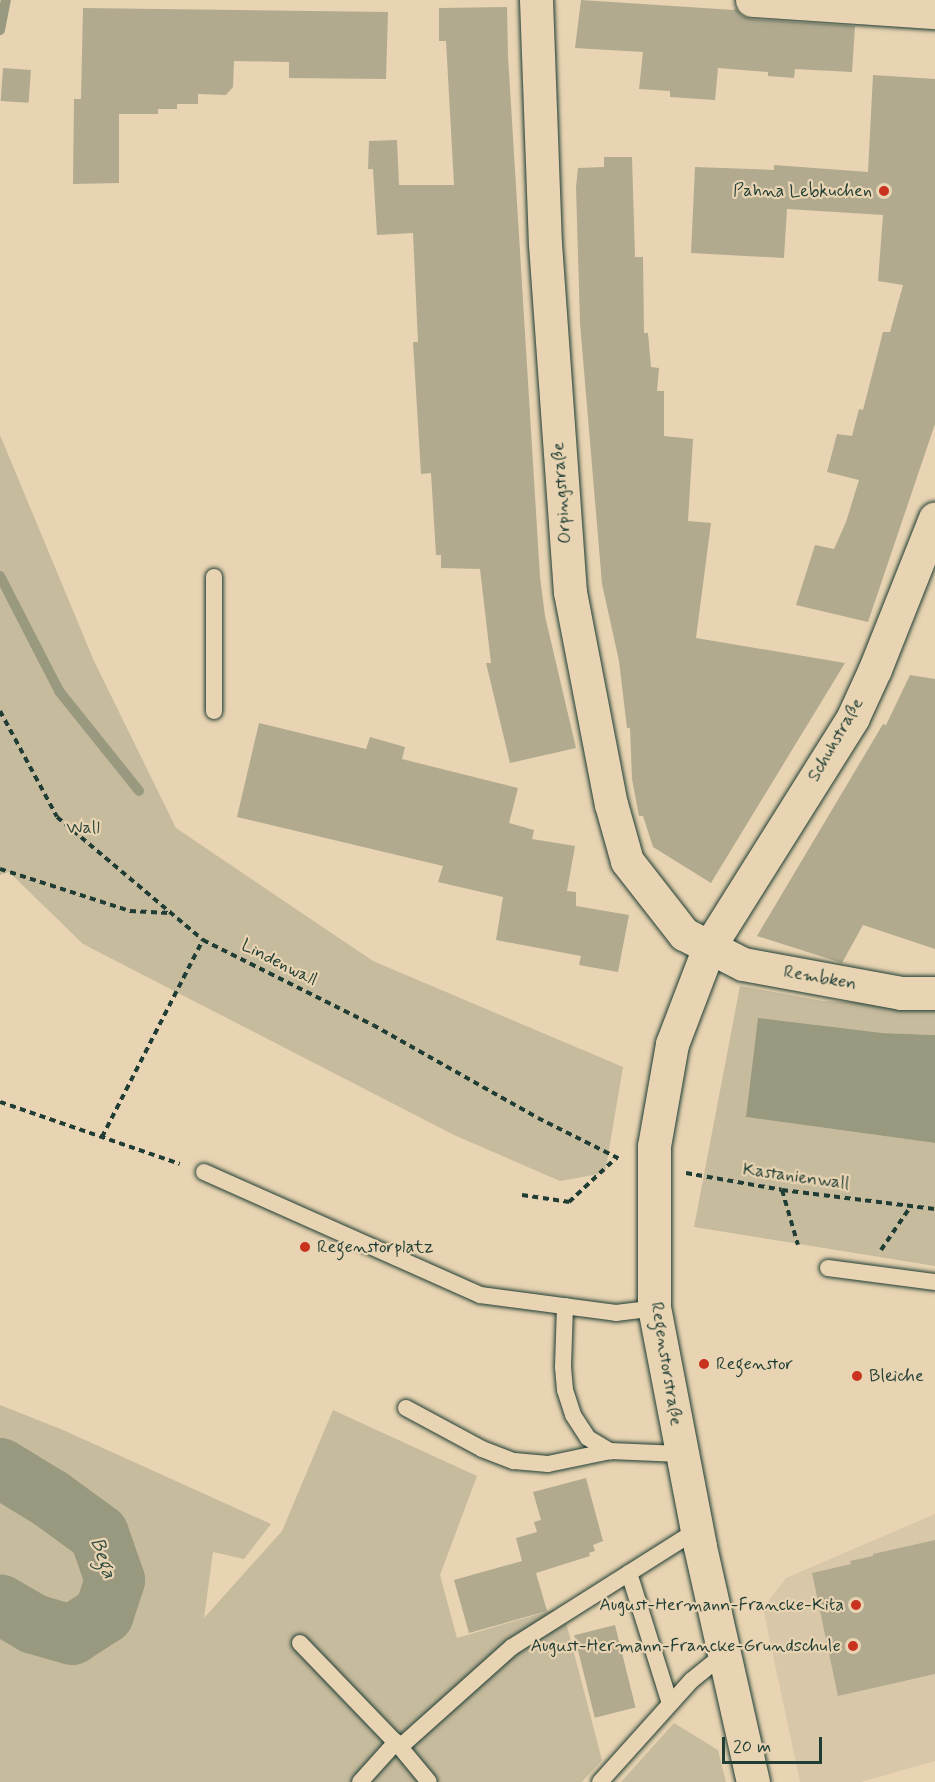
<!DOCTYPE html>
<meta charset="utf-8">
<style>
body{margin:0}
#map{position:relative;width:935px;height:1782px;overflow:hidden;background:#e8d4b2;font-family:Mynerve,sans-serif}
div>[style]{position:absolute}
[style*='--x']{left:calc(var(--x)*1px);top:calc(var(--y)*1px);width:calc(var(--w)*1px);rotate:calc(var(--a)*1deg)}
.built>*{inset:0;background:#d8c7a8}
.green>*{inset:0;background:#c7bb9d}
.water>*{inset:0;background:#999980}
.stream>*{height:10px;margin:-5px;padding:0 5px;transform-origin:5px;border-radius:5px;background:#999980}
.river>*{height:60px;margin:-30px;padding:0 30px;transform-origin:30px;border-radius:30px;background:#999980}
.building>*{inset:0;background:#b1aa8f;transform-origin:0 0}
.path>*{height:4px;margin-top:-2px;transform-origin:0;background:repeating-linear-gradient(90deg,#1f3d34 0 6px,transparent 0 10.5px)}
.roads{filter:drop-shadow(0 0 2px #1f3d34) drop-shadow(0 0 2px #1f3d34)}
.service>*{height:16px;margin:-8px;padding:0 8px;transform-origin:8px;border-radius:8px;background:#e8d4b2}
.minor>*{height:33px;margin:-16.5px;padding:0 16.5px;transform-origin:16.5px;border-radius:16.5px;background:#e8d4b2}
.dots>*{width:16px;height:16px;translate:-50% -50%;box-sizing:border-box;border:3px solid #e8d4b2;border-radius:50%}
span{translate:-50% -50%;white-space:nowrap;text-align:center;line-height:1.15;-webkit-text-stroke:4.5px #e8d4b2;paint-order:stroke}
.poi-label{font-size:18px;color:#1f3d34}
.right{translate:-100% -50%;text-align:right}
.left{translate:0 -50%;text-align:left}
.street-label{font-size:18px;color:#1f3d34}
.park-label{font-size:18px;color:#304a3e}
.water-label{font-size:20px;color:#314b3f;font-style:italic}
.scale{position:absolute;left:722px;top:1737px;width:100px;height:27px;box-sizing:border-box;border:3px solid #1f3d34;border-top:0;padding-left:8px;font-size:18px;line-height:21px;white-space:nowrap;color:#1f3d34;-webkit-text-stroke:4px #e8d4b2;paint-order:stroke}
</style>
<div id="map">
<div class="built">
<i style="clip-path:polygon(935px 1514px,935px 1761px,861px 1782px,800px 1782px,763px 1608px,786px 1578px)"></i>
</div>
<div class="green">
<i style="clip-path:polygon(0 435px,94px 661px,176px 828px,373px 961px,623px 1067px,605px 1173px,560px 1181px,454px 1135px,83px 944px,9px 872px,0 875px)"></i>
<i style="clip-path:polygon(740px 986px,823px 1001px,935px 1005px,935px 1035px,882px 1033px,746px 1117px,935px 1143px,935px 1266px,694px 1227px)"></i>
<i style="clip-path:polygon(0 1405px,63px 1430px,271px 1524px,244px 1559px,213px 1552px,204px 1618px,282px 1531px,333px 1410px,477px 1476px,440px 1575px,457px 1638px,562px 1607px,602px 1760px,582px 1782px,0 1782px)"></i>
<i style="clip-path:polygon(674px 1723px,718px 1750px,726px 1782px,621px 1782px)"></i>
</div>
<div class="water">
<i style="clip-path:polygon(758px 1018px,882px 1033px,935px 1035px,935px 1143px,746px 1117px)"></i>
</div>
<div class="stream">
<i style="--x:0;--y:30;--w:31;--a:-79"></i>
<i style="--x:0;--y:576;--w:129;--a:62.8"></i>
<i style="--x:59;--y:691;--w:128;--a:51.3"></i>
</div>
<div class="river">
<i style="--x:0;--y:1468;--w:60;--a:31.3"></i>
<i style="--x:51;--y:1499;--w:59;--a:36.1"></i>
<i style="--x:99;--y:1534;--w:49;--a:70.8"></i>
<i style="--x:115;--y:1580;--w:36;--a:108"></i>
<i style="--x:104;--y:1614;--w:38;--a:147"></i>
<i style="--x:72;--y:1635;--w:40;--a:-164"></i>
<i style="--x:34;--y:1624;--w:39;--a:-150"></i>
</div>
<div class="building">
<i style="clip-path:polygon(581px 0,734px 10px,735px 8px,742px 16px,751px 19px,855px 26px,852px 72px,795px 69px,794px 78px,768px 76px,768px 72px,718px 68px,715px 100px,670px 97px,670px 91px,639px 89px,643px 52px,575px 48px)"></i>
<i style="clip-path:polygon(507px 7px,508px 56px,540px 577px,545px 616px,576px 748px,510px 763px,486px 663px,491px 663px,480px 569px,441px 568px,441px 555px,436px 555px,431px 473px,421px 474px,413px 342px,418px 342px,413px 233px,377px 235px,373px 169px,368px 169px,369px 141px,397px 140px,399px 185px,454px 185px,446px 41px,439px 41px,439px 8px)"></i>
<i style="clip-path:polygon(83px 8px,388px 12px,386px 79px,289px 78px,289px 62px,234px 61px,233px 87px,226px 95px,198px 94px,198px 104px,177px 104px,177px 109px,158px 109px,158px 114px,119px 114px,119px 183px,73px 184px,74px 99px,81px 99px)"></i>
<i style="left:3px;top:68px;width:28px;height:33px;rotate:4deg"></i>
<i style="clip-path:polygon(873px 75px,935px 79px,935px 424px,868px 622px,796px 605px,815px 545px,834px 549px,846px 522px,859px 480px,827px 472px,837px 434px,852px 436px,859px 409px,863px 410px,883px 332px,890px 332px,903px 285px,878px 281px,883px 215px,787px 209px,784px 258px,691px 253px,695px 167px,774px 170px,774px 165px,868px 172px)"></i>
<i style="clip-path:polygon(604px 157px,632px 157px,635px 257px,643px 257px,644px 333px,648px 333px,651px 367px,659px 368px,657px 391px,664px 391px,664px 436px,693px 439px,688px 521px,711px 523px,696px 638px,845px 663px,711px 883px,653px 847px,643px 816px,639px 816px,632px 779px,630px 728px,627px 728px,619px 661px,602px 584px,580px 323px,576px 187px,578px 168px,604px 167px)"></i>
<i style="clip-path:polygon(910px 675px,935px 679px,935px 949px,863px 925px,842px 963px,757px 936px,883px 724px,886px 725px)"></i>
<i style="clip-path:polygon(259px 723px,366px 749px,370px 737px,405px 747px,402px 759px,518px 788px,509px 823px,534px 830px,532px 839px,575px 846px,567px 891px,576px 892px,576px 906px,629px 915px,618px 972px,579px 965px,581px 956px,496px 940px,503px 897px,438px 882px,443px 866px,237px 817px)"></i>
<i style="clip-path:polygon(586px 1478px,603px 1541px,593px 1545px,595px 1551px,589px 1553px,590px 1556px,536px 1573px,547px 1611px,469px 1633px,454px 1580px,522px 1561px,516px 1538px,537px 1532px,534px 1522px,541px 1520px,533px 1492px)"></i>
<i style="clip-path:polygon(935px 1540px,935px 1674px,838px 1696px,812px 1573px,851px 1564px,850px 1561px,873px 1556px,873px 1554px)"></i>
<i style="left:615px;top:1625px;width:85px;height:42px;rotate:76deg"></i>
</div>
<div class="path">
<i style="--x:0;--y:711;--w:120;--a:61.7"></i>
<i style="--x:57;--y:817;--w:191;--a:40.1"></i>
<i style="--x:203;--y:940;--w:190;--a:26.6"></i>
<i style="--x:373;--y:1025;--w:189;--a:29.4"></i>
<i style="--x:538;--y:1118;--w:92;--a:26.6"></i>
<i style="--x:0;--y:869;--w:137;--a:17.9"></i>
<i style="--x:130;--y:911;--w:39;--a:3"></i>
<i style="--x:0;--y:1102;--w:190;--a:19"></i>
<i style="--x:102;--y:1137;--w:221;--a:-62.9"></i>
<i style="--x:686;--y:1173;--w:97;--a:10"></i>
<i style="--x:782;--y:1190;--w:154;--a:7.1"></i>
<i style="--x:782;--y:1190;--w:57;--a:73.8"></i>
<i style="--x:522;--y:1195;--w:48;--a:8.5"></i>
<i style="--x:569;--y:1202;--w:64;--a:-43.1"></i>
<i style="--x:881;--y:1250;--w:53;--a:-55.7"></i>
</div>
<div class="roads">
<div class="service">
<i style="--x:214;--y:577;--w:134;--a:90"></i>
<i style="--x:204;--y:1172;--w:302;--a:24"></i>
<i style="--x:480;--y:1295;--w:137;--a:7.5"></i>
<i style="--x:616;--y:1313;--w:38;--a:-7"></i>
<i style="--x:828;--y:1268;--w:108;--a:7.5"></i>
<i style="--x:565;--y:1306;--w:61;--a:91.9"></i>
<i style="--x:563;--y:1367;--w:23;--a:85"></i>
<i style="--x:565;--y:1390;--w:26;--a:72"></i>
<i style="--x:573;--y:1415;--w:27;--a:57"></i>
<i style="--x:588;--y:1438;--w:26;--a:31"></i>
<i style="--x:406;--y:1408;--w:86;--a:28.3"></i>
<i style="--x:482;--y:1449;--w:34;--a:21"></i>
<i style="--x:514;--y:1461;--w:34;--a:5"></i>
<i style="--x:548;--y:1464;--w:63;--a:-11.8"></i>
<i style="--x:610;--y:1451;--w:71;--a:2.4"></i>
<i style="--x:629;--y:1573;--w:137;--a:72.6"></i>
<i style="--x:300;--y:1643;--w:144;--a:46.1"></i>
<i style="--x:400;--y:1747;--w:150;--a:-41.8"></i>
<i style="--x:512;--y:1647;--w:219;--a:-32.3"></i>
<i style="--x:400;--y:1747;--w:45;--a:50.4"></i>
<i style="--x:360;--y:1782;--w:54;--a:-48"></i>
<i style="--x:600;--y:1782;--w:137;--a:-48"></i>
<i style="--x:692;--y:1680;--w:40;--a:-39"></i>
</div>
<div class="minor">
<i style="--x:536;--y:0;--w:244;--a:87.9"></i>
<i style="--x:545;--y:244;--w:349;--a:85.9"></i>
<i style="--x:570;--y:592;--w:216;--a:79.1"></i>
<i style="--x:611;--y:804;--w:59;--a:74.3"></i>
<i style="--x:627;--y:861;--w:93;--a:52"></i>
<i style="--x:684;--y:934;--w:66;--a:27"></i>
<i style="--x:743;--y:964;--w:161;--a:10.4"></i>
<i style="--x:901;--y:993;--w:34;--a:0"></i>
<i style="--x:752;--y:0;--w:183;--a:3.8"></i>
<i style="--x:753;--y:1782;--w:242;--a:-102.7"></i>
<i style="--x:700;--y:1546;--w:242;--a:-100.9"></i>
<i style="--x:654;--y:1308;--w:162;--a:-90"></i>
<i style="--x:654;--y:1146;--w:104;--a:-80"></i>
<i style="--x:672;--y:1044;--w:104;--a:-69.1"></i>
<i style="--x:709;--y:947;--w:271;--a:-57.9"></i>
<i style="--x:853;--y:717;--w:53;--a:-65.4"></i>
<i style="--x:875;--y:669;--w:162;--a:-68.3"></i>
</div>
</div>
<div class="dots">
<i style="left:884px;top:191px;background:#c8321e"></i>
<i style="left:305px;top:1247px;background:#c8321e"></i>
<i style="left:704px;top:1364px;background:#c8321e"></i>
<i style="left:857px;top:1376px;background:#c8321e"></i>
<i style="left:856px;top:1605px;background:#c8321e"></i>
<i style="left:853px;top:1646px;background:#c8321e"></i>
</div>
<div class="poi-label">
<span class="right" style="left:872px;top:191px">Pahna Lebkuchen</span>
<span class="left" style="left:317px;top:1247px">Regenstorplatz</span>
<span class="left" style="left:716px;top:1364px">Regenstor</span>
<span class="left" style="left:869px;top:1376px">Bleiche</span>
<span class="right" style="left:844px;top:1605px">August-Hermann-Francke-Kita</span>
<span class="right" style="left:841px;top:1646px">August-Hermann-Francke-Grundschule</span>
</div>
<div class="street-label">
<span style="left:562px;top:493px;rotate:-94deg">Orpingstraße</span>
<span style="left:836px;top:740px;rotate:-60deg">Schuhstraße</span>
<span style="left:279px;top:963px;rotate:27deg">Lindenwall</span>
<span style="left:820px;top:978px;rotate:10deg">Rembken</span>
<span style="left:796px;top:1177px;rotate:8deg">Kastanienwall</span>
<span style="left:666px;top:1364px;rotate:81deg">Regenstorstraße</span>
</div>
<div class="park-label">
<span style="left:83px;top:828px">Wall</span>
</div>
<div class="water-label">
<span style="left:103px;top:1558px;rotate:70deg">Bega</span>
</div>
<div class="scale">20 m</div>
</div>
